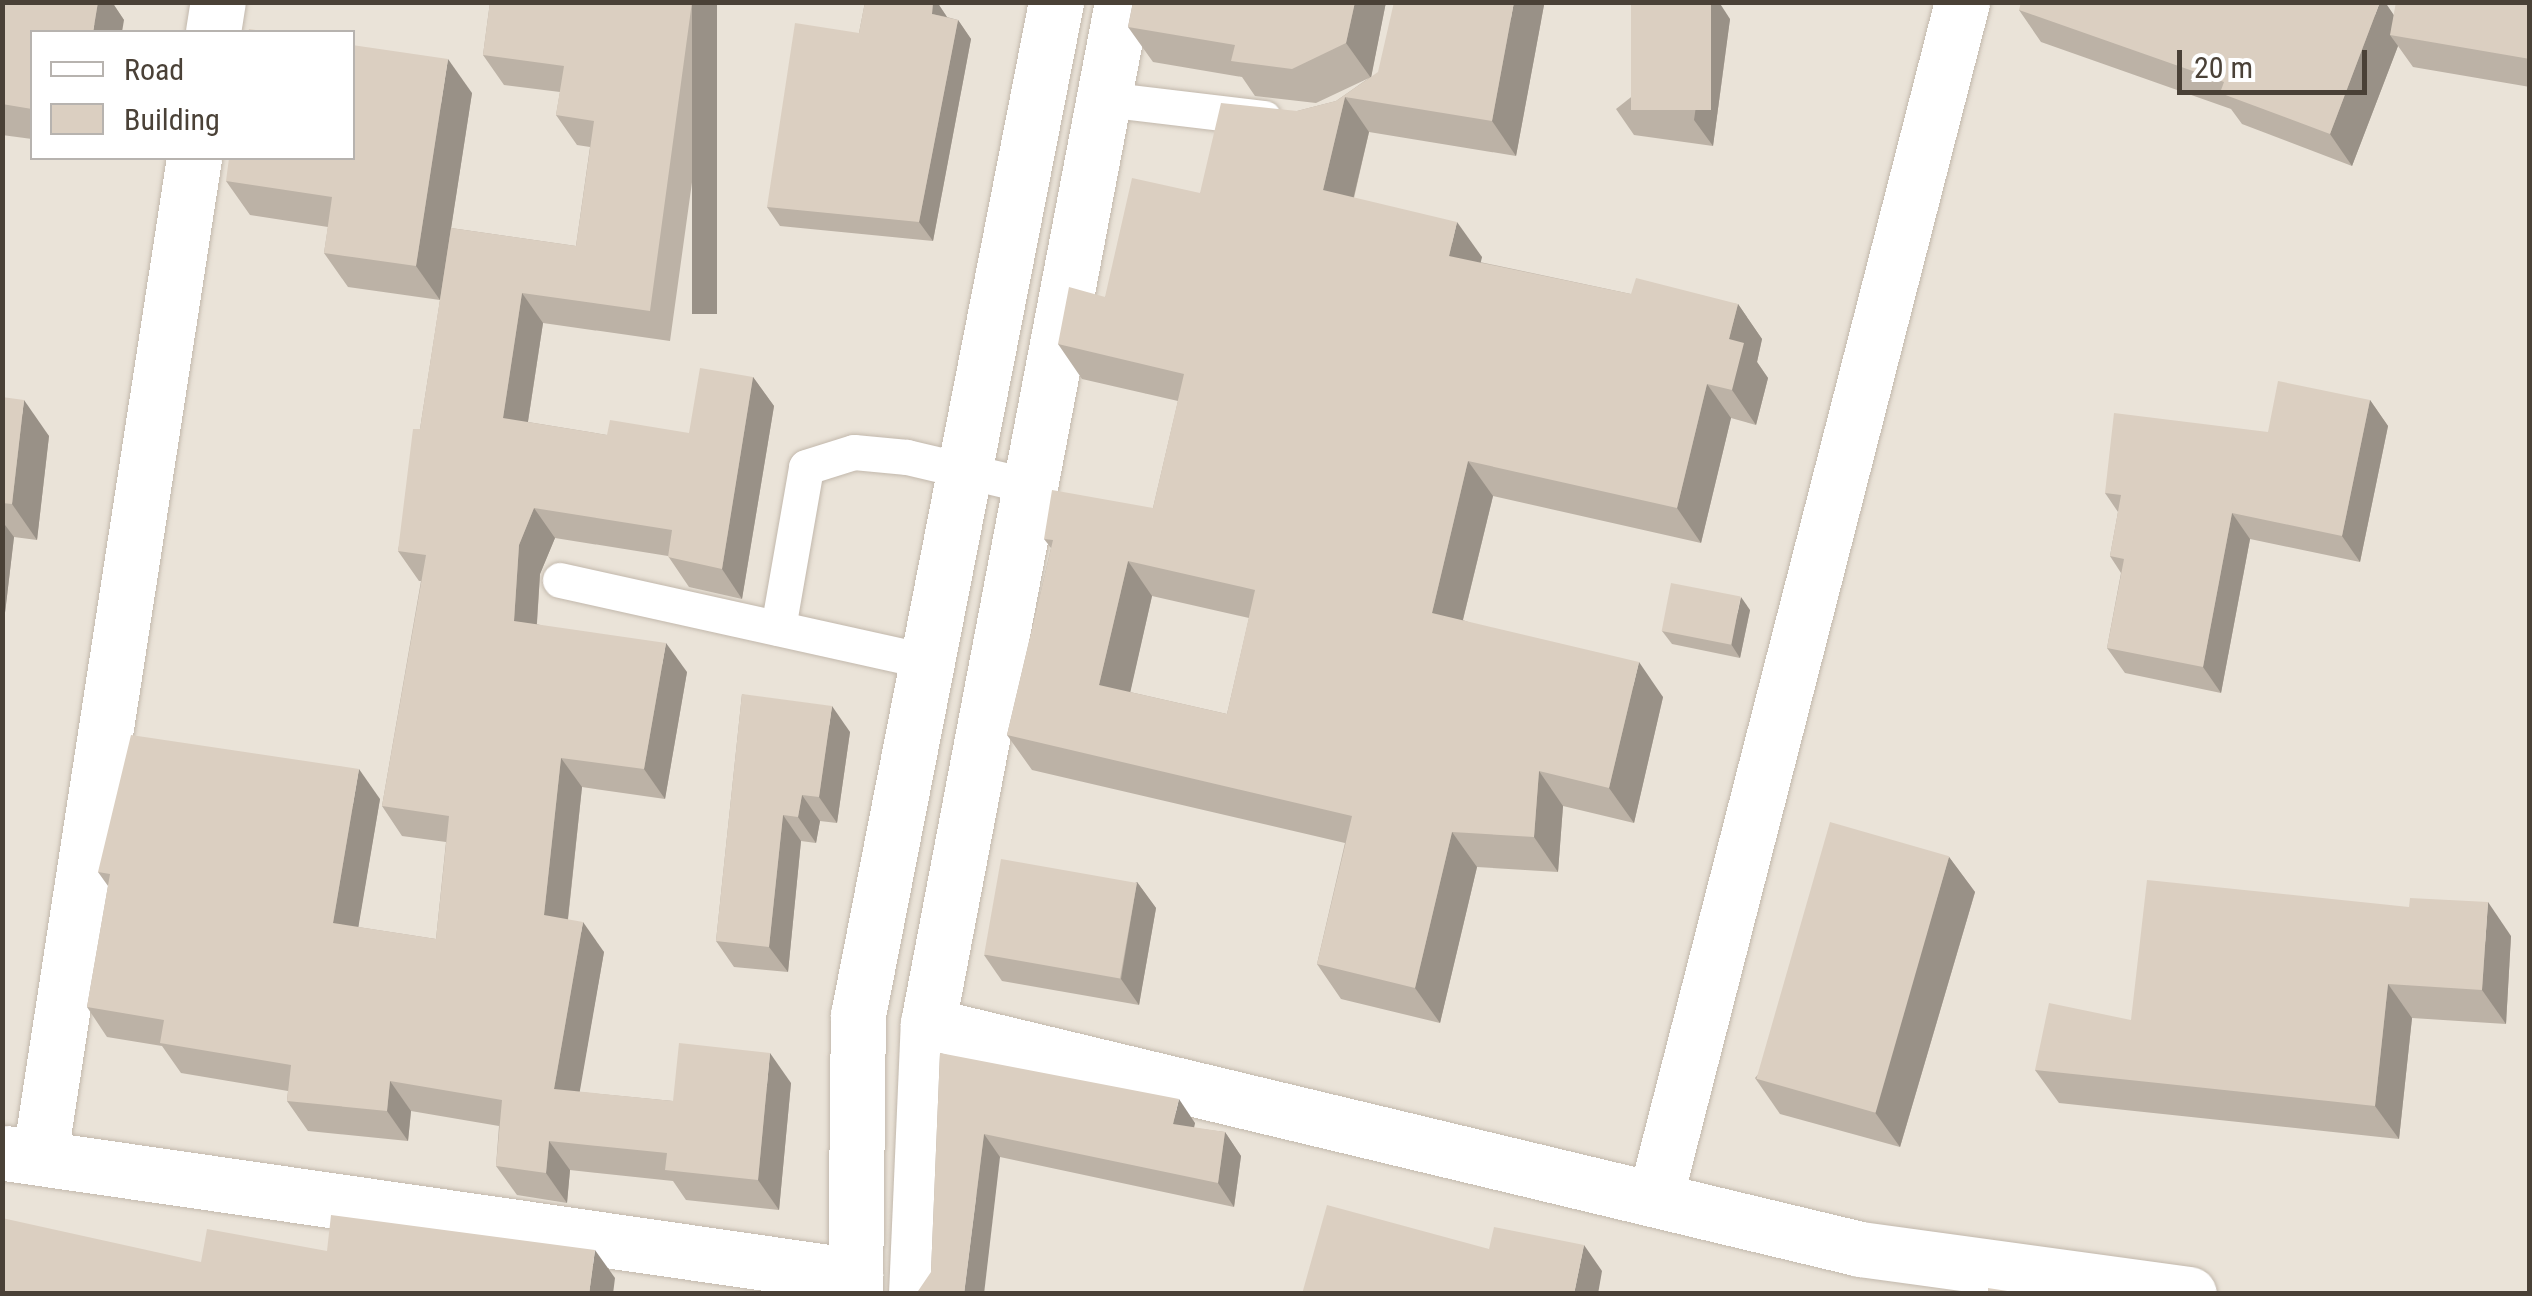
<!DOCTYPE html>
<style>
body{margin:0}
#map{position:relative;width:2532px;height:1296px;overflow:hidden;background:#f6f1ea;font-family:"Roboto Condensed",sans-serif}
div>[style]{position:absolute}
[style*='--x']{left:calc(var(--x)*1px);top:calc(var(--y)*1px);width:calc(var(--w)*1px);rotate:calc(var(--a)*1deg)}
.residential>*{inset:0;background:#eae3d8}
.roads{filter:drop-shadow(0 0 2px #c2b8ac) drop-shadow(0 0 2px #c2b8ac)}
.service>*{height:35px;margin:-17.5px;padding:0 17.5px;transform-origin:17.5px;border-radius:17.5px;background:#fff}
.minor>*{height:55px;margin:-27.5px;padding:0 27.5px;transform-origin:27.5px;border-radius:27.5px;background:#fff}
.wall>*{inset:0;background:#bcb2a6}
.shaded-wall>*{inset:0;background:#999187;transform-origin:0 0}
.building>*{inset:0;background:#dbcfc1;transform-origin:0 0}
span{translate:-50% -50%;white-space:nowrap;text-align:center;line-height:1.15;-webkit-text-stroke:10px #fff;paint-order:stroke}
.frame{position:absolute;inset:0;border:5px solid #4a4137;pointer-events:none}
.legend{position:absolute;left:30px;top:30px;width:325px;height:130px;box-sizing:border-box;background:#fff;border:2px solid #b7b3af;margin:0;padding:12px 18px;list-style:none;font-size:30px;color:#4a4137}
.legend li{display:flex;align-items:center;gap:20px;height:50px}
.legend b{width:50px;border:2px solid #b7b3af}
.scale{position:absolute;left:2177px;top:50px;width:190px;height:45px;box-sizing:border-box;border:5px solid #4a4137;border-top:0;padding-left:12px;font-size:30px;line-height:35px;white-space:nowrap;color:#4a4137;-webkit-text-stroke:8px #fff;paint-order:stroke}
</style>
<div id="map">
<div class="residential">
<i style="clip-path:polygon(evenodd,3px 3px,2529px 3px,2529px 1293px,3px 1293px,3px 3px,32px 32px,352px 32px,352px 158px,32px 158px,32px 32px)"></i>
</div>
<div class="roads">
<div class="service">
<i style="--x:1104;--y:99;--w:161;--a:6.8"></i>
<i style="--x:560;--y:580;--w:373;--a:12.5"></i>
<i style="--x:778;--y:628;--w:163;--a:-80.1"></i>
<i style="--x:806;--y:467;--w:50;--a:-17.4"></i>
<i style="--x:854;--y:452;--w:53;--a:5.4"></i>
<i style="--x:907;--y:457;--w:126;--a:13.3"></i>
</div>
<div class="minor">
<i style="--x:213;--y:32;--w:30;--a:-81"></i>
<i style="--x:928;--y:1025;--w:959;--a:13.51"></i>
<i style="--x:1860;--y:1249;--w:332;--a:7.8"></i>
<i style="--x:5;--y:1153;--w:859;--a:8.23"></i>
<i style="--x:40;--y:1155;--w:1009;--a:-81.22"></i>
<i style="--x:1656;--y:1194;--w:1231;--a:-75.6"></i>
<i style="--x:855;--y:1294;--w:279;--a:-89.4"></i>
<i style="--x:858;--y:1015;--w:1032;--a:-78.94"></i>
<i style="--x:916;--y:1294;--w:271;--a:-87.5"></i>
<i style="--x:928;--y:1023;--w:1039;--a:-79.24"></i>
</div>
</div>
<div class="wall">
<i style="clip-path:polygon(2px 2px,112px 2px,124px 20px,32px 32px,32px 139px,2px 135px)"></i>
<i style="clip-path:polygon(490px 2px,717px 2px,670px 341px,543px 323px,528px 422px,607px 435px,689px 433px,753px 377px,774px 406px,742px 599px,689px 587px,668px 556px,555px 538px,540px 574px,537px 624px,687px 672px,665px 799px,582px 787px,568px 920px,604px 952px,579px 1092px,673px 1101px,791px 1083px,779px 1210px,686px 1200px,673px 1181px,570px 1170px,567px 1203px,517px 1195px,496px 1166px,499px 1126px,411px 1111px,408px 1141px,308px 1131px,287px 1101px,288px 1091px,181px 1073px,162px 1046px,107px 1037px,87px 1007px,108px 886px,98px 872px,380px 799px,358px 927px,436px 939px,446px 842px,402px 836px,382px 806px,421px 581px,419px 581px,398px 551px,420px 429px,440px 300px,348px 287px,324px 253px,328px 227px,250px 215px,226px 181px,472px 93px,451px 228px,576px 246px,590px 147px,577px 145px,556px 115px,560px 92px,504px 85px,483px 55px)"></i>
<i style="clip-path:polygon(865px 2px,937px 2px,947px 17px,958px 20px,971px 39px,933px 241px,780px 226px,767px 207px,859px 33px)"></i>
<i style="clip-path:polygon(evenodd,1133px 2px,1386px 2px,1371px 77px,1544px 5px,1516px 156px,1369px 132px,1354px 198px,1482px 257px,1480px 262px,1631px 294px,1738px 304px,1762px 339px,1757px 362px,1768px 378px,1756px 425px,1731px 418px,1701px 543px,1493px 496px,1463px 620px,1663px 697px,1634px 823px,1563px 806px,1558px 872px,1477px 867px,1440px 1023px,1341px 999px,1317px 964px,1345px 843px,1032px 770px,1007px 735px,1051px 548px,1044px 539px,1153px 508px,1178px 401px,1082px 379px,1058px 344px,1105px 297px,1200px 193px,1297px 111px,1336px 101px,1369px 78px,1316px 103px,1255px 96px,1242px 77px,1153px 62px,1128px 27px,1133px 2px,1152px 596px,1249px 618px,1227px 714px,1130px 692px,1152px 596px)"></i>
<i style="clip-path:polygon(2530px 2px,2530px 87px,2413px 67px,2398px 46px,2352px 166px,2242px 124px,2231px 109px,2041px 42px,2019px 10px,2394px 15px)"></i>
<i style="clip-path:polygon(1730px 19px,1713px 146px,1634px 135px,1616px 109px)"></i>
<i style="clip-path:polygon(2px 397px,49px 436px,37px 540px,14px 537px,2px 638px)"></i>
<i style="clip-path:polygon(2370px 400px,2388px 426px,2360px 562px,2250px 539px,2221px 693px,2125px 673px,2107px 648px,2121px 573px,2110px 556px,2118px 512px,2105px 493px,2268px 432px)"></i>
<i style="clip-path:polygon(1750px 610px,1740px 658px,1672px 644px,1662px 631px)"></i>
<i style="clip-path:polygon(742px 694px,850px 732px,837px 823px,820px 821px,816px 843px,801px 841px,788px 972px,734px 967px,716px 941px)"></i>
<i style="clip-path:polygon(1949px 857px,1975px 892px,1900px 1147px,1780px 1114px,1755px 1078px)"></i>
<i style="clip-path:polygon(1137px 882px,1156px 908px,1139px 1005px,1002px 981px,984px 955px)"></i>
<i style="clip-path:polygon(2511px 936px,2506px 1024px,2412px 1018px,2399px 1139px,2059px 1103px,2035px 1070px,2131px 1020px)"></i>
<i style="clip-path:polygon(940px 1053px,1195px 1123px,1194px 1128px,1225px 1132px,1241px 1156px,1234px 1207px,1000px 1157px,931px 1272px)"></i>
</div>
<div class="shaded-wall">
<i style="clip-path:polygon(98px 2px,112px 2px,124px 20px,122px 32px,93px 32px)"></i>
<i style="left:692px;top:2px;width:25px;height:312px"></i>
<i style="clip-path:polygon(933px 2px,937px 2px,947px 17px,932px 14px)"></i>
<i style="clip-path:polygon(1355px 2px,1386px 2px,1371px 78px,1346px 43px)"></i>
<i style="clip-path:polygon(1514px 2px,1543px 2px,1544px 5px,1516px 156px,1492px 121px)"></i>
<i style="clip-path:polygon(1711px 2px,1719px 2px,1730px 19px,1713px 146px,1694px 120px)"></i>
<i style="clip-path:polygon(2380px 2px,2385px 2px,2404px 30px,2390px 35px,2398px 46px,2352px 166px,2330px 134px)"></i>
<i style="clip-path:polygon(958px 20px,971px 39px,933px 241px,919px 222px)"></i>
<i style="clip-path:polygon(448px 59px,472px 93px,440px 300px,416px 266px)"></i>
<i style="clip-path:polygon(1345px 97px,1369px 132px,1347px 225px,1323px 190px)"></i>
<i style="clip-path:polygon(1457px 222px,1482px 257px,1474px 291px,1449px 256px)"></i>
<i style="clip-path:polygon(522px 293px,543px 323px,524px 447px,503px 418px)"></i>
<i style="clip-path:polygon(1738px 304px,1762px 339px,1757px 362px,1768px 378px,1756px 425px,1732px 390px,1729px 339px)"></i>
<i style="clip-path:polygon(753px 377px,774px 406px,742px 599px,722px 569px)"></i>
<i style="clip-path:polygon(1707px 384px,1731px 418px,1701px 543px,1677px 508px)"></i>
<i style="clip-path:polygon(24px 400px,49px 436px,37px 540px,12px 504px)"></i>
<i style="clip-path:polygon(2370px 400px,2388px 426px,2360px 562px,2342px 536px)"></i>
<i style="clip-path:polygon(1468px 461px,1493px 496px,1456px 648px,1432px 613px)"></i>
<i style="clip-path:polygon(534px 508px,555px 538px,540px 574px,535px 651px,514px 621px,519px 545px)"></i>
<i style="clip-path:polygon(2232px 513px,2250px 539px,2221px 693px,2203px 667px)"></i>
<i style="clip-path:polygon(2px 521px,14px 537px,2px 638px)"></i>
<i style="clip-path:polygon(1128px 561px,1152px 596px,1124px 720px,1099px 685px)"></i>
<i style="clip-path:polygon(1741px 597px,1750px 610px,1740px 658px,1731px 644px)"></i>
<i style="clip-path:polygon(666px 643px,687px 672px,665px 799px,644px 769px)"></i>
<i style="clip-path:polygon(1639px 662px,1663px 697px,1634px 823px,1609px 788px)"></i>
<i style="clip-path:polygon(832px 706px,850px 732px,837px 823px,819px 797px)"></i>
<i style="clip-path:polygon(561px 758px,582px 787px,565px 945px,544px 915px)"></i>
<i style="clip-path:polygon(359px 769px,380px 799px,354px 953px,333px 923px)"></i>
<i style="clip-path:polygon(1539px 771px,1563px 806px,1558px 872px,1534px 837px)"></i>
<i style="clip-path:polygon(802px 795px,820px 821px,816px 843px,798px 817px)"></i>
<i style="clip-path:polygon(783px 815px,801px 841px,788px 972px,769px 947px)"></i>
<i style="clip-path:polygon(1452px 832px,1477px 867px,1440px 1023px,1415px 988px)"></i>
<i style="clip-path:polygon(1949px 857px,1975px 892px,1900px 1147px,1874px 1111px)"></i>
<i style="clip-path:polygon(1137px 882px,1156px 908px,1139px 1005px,1121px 979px)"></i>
<i style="clip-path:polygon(2488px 902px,2511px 936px,2506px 1024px,2482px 990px)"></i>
<i style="clip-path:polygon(583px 922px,604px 952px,575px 1119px,554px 1089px)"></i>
<i style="clip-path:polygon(2388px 984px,2412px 1018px,2399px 1139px,2375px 1106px)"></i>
<i style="clip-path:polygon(770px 1053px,791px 1083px,779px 1210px,758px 1180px)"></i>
<i style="clip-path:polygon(390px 1081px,411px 1111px,408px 1141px,387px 1111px)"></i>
<i style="clip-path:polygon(1179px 1099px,1195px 1123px,1189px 1148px,1173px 1124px)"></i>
<i style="clip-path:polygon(1225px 1132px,1241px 1156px,1234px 1207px,1218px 1183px)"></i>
<i style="clip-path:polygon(984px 1134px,1000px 1157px,984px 1294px,964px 1294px)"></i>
<i style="clip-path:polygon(549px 1141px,570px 1170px,567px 1203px,546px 1173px)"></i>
<i style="clip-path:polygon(1584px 1245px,1602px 1271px,1598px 1294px,1574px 1294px)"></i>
<i style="clip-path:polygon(595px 1250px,615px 1278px,613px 1294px,589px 1294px)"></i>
</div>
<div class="building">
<i style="clip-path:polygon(2px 2px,98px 2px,93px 32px,32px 32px,32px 109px,2px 104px)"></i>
<i style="clip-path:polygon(490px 2px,692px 2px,650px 311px,522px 293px,503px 418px,607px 435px,610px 420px,689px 433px,700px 368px,753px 377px,722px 569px,668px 557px,672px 530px,534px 508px,519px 545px,514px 621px,666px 643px,644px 769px,561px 758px,544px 915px,583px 922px,554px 1089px,673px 1101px,679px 1043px,770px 1053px,758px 1180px,665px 1170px,667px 1153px,549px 1141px,546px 1173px,496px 1166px,502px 1100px,390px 1081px,387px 1111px,287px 1101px,291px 1065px,160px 1043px,164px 1020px,87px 1007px,110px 874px,98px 872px,131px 735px,359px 769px,333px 923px,436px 939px,449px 816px,382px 806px,426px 555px,398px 551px,413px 429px,420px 429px,451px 228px,576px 246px,594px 121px,556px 115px,564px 66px,483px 55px)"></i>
<i style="clip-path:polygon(865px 2px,933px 2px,932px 14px,958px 20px,919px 222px,767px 207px,795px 23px,859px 33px)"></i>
<i style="clip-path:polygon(1133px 2px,1355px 2px,1346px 43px,1292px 69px,1231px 61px,1235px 45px,1128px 27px)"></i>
<i style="clip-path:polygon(evenodd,1394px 2px,1514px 2px,1492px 121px,1345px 97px,1323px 190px,1457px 222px,1449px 256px,1631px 294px,1636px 278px,1738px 304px,1729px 339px,1744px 343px,1732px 390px,1707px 384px,1677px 508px,1468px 461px,1432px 613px,1639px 662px,1609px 788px,1539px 771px,1534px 837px,1452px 832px,1415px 988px,1317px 964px,1352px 816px,1007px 735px,1053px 540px,1044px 539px,1052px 490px,1153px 508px,1184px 374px,1058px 344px,1069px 287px,1105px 297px,1132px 178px,1200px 193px,1221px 103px,1297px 111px,1336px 101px,1378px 72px,1394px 2px,1128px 561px,1255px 590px,1227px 714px,1099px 685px,1128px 561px)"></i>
<i style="left:1631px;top:2px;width:80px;height:108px"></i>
<i style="clip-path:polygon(2021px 2px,2380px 2px,2330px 134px,2220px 93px,2224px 82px,2019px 10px)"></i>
<i style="clip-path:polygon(2396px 2px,2530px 2px,2530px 59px,2390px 35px)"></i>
<i style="clip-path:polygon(249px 29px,269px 32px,248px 32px)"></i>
<i style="clip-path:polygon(352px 45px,448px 59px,416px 266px,324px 253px,332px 197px,226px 181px,229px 158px,352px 158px)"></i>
<i style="clip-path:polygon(2278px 381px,2370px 400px,2342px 536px,2232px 513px,2203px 667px,2107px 648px,2124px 559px,2110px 556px,2121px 495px,2105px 493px,2114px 413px,2268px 432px)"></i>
<i style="clip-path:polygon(2px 397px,24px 400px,12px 504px,2px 503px)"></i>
<i style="left:1671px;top:583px;width:71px;height:49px;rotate:11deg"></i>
<i style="clip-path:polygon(742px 694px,832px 706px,819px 797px,802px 795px,798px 817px,783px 815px,769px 947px,716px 941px)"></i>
<i style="left:1830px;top:822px;width:124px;height:267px;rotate:16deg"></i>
<i style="left:1001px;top:859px;width:138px;height:97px;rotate:10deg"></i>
<i style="clip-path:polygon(2147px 880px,2409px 907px,2410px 898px,2488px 902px,2482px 990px,2388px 984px,2375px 1106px,2035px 1070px,2049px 1003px,2131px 1020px)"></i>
<i style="clip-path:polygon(940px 1053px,1179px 1099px,1173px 1124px,1225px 1132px,1218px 1183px,984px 1134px,964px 1294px,916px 1294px,931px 1272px)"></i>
<i style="clip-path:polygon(1327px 1205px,1489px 1249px,1494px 1227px,1584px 1245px,1574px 1294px,1302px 1294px)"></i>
<i style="clip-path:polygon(331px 1215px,595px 1250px,589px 1294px,2px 1294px,2px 1218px,201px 1262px,207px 1229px,327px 1251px)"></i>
<i style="clip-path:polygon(1988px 1288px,2027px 1294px,1988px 1294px)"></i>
</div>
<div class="frame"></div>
<ul class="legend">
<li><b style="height:12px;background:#fff"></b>Road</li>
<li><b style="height:28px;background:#dbcfc1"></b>Building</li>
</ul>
<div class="scale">20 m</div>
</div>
